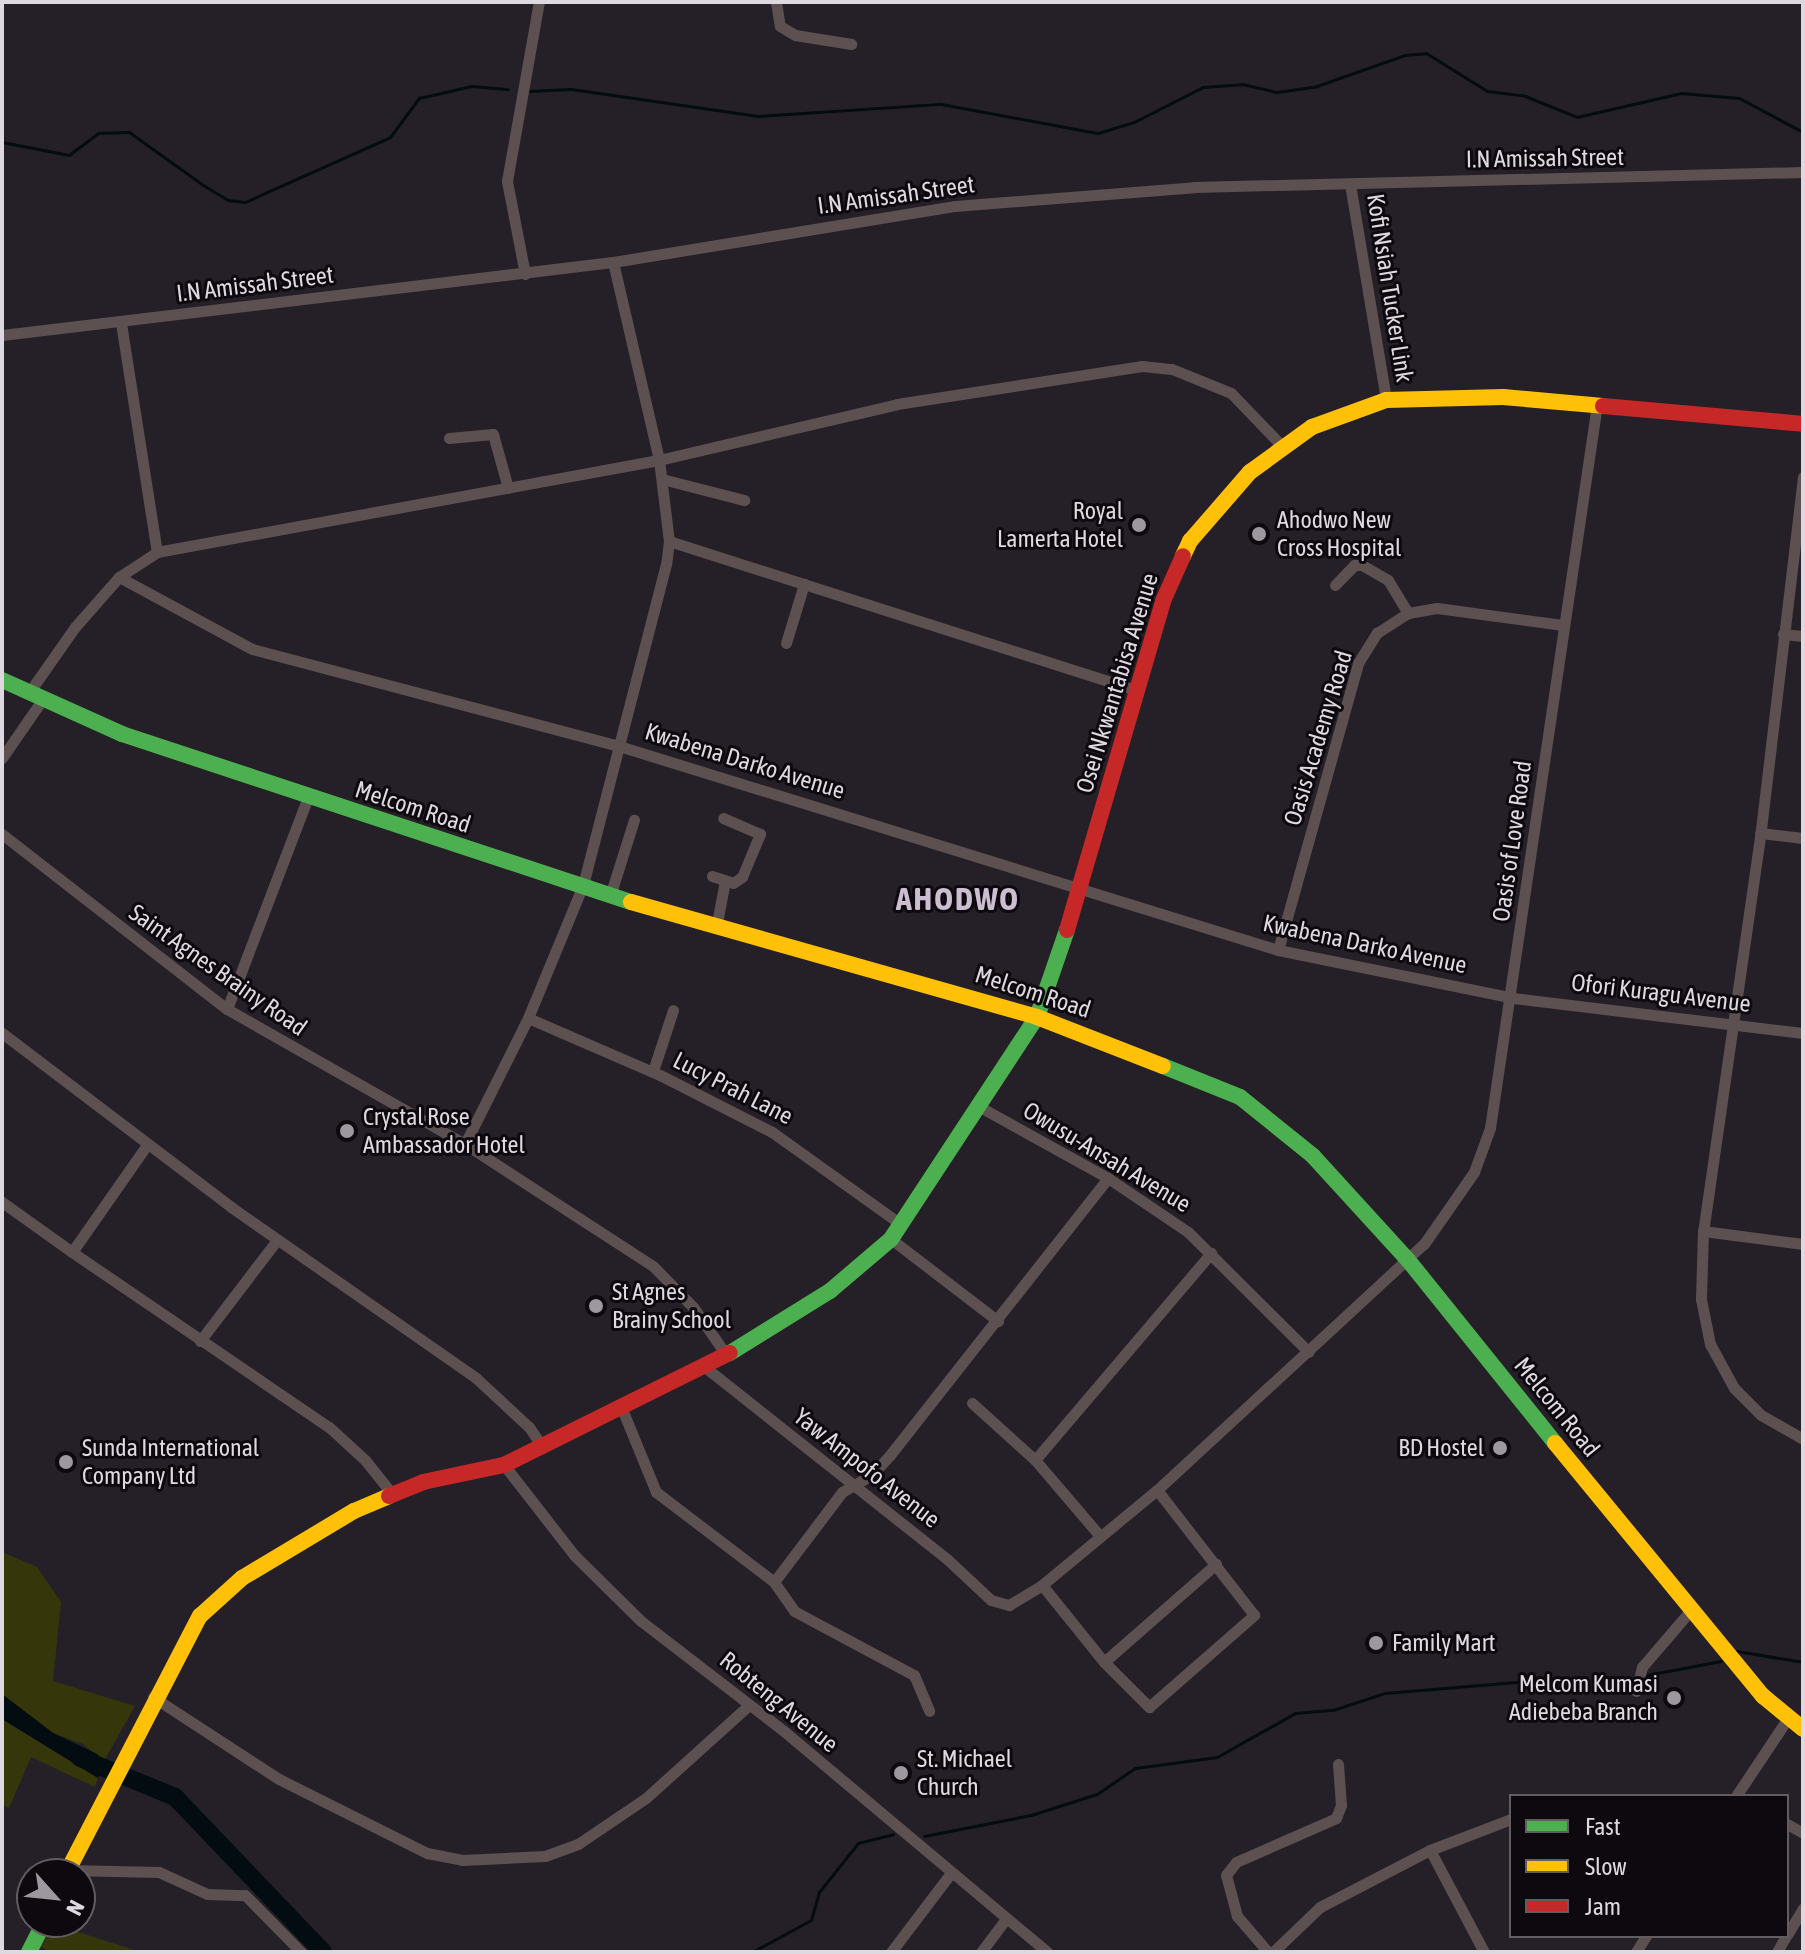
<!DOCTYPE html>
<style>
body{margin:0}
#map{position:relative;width:1805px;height:1954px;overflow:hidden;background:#252027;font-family:"Asap Condensed",sans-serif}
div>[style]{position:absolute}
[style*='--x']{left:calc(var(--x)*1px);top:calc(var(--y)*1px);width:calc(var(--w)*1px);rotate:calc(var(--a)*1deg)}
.green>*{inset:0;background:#35370a}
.water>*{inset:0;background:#030c10}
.stream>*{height:3px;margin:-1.5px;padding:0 1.5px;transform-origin:1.5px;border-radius:1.5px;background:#030c10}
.river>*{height:18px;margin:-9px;padding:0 9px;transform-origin:9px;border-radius:9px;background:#030c10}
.street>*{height:11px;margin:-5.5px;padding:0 5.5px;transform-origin:5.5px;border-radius:5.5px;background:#5c5051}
.fast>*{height:16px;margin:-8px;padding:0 8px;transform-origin:8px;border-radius:8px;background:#4caf50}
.slow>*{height:16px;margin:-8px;padding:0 8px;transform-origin:8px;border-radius:8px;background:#ffc107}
.jam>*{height:16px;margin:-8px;padding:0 8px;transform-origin:8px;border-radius:8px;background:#c62828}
.dots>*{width:22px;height:22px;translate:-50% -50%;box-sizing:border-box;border:4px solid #0d090e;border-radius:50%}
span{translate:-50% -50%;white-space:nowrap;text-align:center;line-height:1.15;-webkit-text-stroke:6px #0d090e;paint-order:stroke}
.street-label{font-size:24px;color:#ded8e1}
.poi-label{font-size:24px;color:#ded8e1}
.right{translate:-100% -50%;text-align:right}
.left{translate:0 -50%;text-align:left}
.district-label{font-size:32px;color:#cabed0;font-weight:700;letter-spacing:2px}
.frame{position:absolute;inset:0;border:4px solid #ded8e1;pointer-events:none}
.legend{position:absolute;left:1509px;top:1794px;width:280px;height:144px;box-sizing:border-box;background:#0d090e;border:2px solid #615c62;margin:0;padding:10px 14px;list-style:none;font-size:24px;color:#ded8e1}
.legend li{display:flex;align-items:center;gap:16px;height:40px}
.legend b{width:40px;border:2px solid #615c62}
.north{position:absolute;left:16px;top:1858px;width:80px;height:80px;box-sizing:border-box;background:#0d090e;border:2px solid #615c62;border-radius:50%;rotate:117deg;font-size:22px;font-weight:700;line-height:32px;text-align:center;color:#ded8e1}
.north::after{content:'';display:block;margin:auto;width:28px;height:36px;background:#9d98a0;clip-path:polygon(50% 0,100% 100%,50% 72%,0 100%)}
</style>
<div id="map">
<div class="green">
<i style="clip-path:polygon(2px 1552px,37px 1567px,61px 1602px,53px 1681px,135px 1706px,104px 1761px,83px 1744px,53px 1733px,2px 1694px)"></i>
<i style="clip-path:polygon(2px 1719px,98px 1778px,95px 1787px,31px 1757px,9px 1808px,2px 1805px)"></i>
<i style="clip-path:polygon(54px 1924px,140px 1952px,50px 1952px,41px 1947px)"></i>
</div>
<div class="water">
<i style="clip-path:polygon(2px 1694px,53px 1733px,97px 1754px,104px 1761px,98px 1778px,2px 1719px)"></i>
</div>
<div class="stream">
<i style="--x:530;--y:91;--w:41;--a:-2.8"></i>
<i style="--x:571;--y:89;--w:189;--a:8.2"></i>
<i style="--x:758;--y:116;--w:183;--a:-3.8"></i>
<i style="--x:941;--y:104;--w:160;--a:10.5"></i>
<i style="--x:1098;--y:133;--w:38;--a:-17"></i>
<i style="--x:1134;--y:122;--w:77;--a:-26.9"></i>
<i style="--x:1203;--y:87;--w:39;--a:-4"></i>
<i style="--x:1242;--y:84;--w:36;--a:13"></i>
<i style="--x:1277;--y:92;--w:37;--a:-8"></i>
<i style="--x:1314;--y:87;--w:96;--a:-19.4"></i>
<i style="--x:1405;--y:55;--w:21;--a:-5"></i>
<i style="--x:1426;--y:53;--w:72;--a:31.9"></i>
<i style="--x:1487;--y:91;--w:38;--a:7"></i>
<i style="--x:1525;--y:96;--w:56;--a:22"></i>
<i style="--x:1577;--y:117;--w:107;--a:-13"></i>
<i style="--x:1681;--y:93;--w:58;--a:4.9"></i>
<i style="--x:1739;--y:98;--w:72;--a:28"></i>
<i style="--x:2;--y:142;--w:68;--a:11"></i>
<i style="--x:69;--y:155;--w:36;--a:-37"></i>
<i style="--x:98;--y:133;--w:31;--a:-2"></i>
<i style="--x:129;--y:132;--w:91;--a:35.6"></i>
<i style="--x:203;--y:185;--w:29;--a:31"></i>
<i style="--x:228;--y:200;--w:17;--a:7"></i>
<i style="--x:245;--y:202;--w:159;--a:-24.1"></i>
<i style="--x:390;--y:137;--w:49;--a:-53.4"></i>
<i style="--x:419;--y:98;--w:54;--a:-12.8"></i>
<i style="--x:472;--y:86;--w:36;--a:5"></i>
<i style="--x:1737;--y:1651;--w:67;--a:9.5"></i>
<i style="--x:1647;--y:1675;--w:75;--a:-10.7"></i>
<i style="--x:924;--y:1836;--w:109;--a:-11.1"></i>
<i style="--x:1031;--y:1815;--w:69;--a:-17.7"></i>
<i style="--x:1097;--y:1794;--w:46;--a:-34.4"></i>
<i style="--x:1135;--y:1768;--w:83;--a:-7.6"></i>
<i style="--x:1217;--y:1757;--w:90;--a:-29.4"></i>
<i style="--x:1295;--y:1713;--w:38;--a:-5"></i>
<i style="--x:1333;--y:1710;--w:55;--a:-18.1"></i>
<i style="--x:1385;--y:1693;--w:179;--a:-4.8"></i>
<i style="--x:752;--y:1952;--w:67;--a:-28.5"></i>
<i style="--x:811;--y:1920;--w:29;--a:-74"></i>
<i style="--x:819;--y:1892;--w:63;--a:-51.5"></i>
<i style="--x:858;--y:1843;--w:36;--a:-14"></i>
</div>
<div class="river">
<i style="--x:80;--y:1758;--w:103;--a:22.3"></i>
<i style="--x:175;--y:1797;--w:214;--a:46.3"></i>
</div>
<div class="street">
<i style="--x:776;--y:2;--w:24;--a:81"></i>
<i style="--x:780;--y:26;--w:17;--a:31"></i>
<i style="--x:795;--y:35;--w:57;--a:9.1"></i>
<i style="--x:1350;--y:184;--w:219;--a:80.5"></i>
<i style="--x:613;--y:262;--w:203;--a:76.9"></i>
<i style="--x:659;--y:460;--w:82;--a:83"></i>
<i style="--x:669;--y:541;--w:23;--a:97"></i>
<i style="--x:666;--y:564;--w:332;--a:104.5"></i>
<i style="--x:583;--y:885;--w:144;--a:112.5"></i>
<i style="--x:528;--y:1018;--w:141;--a:116.6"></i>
<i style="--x:465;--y:1144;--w:224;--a:33"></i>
<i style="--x:653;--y:1266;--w:57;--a:45.7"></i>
<i style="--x:693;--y:1307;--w:60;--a:55.2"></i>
<i style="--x:525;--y:274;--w:95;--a:-101"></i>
<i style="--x:507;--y:181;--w:182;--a:-79.9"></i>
<i style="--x:121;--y:323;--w:232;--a:81.1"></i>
<i style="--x:2;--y:335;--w:615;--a:-6.81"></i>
<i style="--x:613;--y:262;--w:347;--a:-9.3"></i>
<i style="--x:955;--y:206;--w:240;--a:-4.5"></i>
<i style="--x:1194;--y:187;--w:609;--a:-1.41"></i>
<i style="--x:449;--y:438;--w:44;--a:-5.2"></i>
<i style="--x:493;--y:434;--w:56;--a:74.5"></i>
<i style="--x:1803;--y:477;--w:355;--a:96.8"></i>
<i style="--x:1761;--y:830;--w:405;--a:98.2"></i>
<i style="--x:1703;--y:1231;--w:68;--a:91.7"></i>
<i style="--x:1701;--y:1299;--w:46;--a:78.7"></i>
<i style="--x:1710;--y:1344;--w:50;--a:61.4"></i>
<i style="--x:1734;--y:1388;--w:38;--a:45"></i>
<i style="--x:1761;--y:1415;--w:48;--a:29.7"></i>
<i style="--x:662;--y:479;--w:85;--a:14.4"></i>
<i style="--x:669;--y:541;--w:490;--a:17.7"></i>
<i style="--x:119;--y:577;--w:45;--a:-33.3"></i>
<i style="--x:157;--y:552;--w:510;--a:-10.39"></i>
<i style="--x:659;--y:460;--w:244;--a:-13.2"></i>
<i style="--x:897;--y:404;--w:248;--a:-8.8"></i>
<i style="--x:1142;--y:366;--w:30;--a:6"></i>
<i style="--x:1172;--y:369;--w:64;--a:22.1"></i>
<i style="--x:1231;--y:393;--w:74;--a:46.1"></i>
<i style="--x:1335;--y:585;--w:28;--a:-46"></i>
<i style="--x:1354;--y:565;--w:8;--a:0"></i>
<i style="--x:1362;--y:565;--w:30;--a:30"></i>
<i style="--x:1388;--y:580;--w:39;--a:59"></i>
<i style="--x:1783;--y:634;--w:20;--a:6"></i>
<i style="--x:786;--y:643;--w:62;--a:-73"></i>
<i style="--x:28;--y:694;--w:82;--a:-55"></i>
<i style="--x:75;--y:627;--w:67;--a:-48.7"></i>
<i style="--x:119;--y:577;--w:151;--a:28.4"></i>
<i style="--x:252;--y:649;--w:380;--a:14.8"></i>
<i style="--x:619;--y:746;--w:690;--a:17.2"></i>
<i style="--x:1278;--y:950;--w:240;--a:11.5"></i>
<i style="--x:1513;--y:998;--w:292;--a:6.9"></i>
<i style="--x:2;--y:758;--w:70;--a:-55.4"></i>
<i style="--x:1760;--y:833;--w:43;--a:6.6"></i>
<i style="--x:2;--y:834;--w:285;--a:37.9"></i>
<i style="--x:227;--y:1009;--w:274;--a:29.6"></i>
<i style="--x:712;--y:876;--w:22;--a:18"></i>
<i style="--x:733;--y:883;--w:11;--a:-34"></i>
<i style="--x:742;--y:877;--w:47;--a:-67.3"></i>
<i style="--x:760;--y:834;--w:40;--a:-156.6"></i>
<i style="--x:610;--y:896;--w:80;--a:-72.5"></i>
<i style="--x:716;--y:928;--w:48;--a:-79.2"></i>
<i style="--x:1278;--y:950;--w:298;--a:-74.4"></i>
<i style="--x:1358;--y:663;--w:36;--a:-58"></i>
<i style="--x:1377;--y:633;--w:37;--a:-33"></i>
<i style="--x:1408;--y:613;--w:29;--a:-10"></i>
<i style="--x:1437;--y:608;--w:127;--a:7.7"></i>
<i style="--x:227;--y:1009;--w:227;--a:-69.1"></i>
<i style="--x:528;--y:1018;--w:144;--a:23.4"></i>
<i style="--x:660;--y:1075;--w:126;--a:27"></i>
<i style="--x:772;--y:1132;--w:160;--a:35.6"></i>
<i style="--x:2;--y:1033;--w:288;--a:37.2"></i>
<i style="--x:231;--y:1207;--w:299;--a:34.9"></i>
<i style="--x:476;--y:1378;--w:72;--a:42.8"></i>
<i style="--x:529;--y:1427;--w:25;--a:56"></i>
<i style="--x:653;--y:1071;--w:64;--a:-71.8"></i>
<i style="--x:980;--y:1107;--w:146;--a:29"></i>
<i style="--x:1108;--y:1178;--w:97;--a:34"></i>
<i style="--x:1188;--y:1232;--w:170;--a:44.8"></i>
<i style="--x:2;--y:1202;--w:86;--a:35.5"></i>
<i style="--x:72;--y:1252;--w:131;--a:-55"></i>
<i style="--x:1703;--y:1231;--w:101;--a:7.4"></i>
<i style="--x:891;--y:1239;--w:135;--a:37.5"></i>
<i style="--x:72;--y:1252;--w:311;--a:34.3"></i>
<i style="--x:329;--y:1427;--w:49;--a:42.5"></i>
<i style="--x:365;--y:1460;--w:45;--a:51.3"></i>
<i style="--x:200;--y:1341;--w:127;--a:-52.7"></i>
<i style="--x:706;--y:1368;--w:308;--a:38.4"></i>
<i style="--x:947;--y:1559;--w:60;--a:43"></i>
<i style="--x:991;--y:1600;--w:19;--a:16"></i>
<i style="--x:1009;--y:1605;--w:39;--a:-31"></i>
<i style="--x:1042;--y:1585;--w:149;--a:-39.6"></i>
<i style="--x:1157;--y:1490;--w:363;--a:-42.7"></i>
<i style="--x:1424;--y:1244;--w:88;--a:-55.2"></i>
<i style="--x:1474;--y:1172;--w:47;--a:-70"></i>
<i style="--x:1490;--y:1128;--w:732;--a:-81.59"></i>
<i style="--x:972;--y:1403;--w:85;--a:42.1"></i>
<i style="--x:622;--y:1409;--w:90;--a:67.7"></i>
<i style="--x:656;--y:1492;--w:148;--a:37.3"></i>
<i style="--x:774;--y:1582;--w:113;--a:-52.9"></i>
<i style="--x:842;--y:1492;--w:34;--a:-30"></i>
<i style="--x:872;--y:1475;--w:27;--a:-48"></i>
<i style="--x:890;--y:1455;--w:352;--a:-51.8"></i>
<i style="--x:504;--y:1465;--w:114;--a:52.1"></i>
<i style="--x:574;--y:1555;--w:94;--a:44.6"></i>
<i style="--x:641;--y:1621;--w:182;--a:37.6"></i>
<i style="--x:785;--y:1732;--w:342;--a:40"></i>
<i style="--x:1100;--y:1536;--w:100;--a:-130.5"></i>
<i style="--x:1035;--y:1460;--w:272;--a:-49.6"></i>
<i style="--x:774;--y:1582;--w:35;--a:55"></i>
<i style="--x:794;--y:1611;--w:136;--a:28.1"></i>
<i style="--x:914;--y:1675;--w:39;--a:67"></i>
<i style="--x:1042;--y:1585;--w:99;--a:51.2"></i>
<i style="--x:1104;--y:1662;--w:64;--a:45"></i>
<i style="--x:1149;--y:1707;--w:140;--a:-41.2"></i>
<i style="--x:1254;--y:1615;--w:158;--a:-127.8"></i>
<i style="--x:1104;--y:1662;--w:149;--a:-41.2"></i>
<i style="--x:1636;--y:1691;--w:25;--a:-76"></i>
<i style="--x:1642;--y:1667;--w:74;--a:-49.4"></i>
<i style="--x:153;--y:1697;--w:150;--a:33.1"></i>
<i style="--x:279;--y:1779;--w:165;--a:26.6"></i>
<i style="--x:427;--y:1853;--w:36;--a:11"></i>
<i style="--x:462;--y:1860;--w:83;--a:-2.8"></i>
<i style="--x:545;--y:1856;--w:35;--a:-20"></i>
<i style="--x:578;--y:1844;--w:82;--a:-34.1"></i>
<i style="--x:646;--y:1798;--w:139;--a:-42.1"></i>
<i style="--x:1736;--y:1796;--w:94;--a:-56.3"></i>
<i style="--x:1787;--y:1824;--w:18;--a:29"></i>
<i style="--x:1430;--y:1850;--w:115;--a:62.1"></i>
<i style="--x:68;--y:1870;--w:91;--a:1.3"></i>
<i style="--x:159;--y:1872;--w:53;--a:24.6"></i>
<i style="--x:207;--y:1894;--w:38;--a:2"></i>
<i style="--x:245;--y:1895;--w:80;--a:45.5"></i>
<i style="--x:1787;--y:1935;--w:31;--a:-59"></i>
<i style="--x:891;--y:1952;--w:99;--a:-52.8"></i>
<i style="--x:981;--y:1952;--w:40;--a:-53"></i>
<i style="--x:1268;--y:1952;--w:48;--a:-130.7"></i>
<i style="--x:1237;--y:1916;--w:42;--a:-105"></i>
<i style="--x:1226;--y:1875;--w:16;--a:-52"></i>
<i style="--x:1236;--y:1862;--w:109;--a:-23.7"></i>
<i style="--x:1336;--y:1818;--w:14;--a:-69"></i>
<i style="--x:1341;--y:1805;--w:41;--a:-94.2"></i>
<i style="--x:1273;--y:1952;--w:65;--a:-43.8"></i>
<i style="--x:1320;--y:1907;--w:124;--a:-27.4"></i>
<i style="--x:1430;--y:1850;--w:87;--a:-20.9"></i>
<i style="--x:1636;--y:1952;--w:19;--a:-58"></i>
<i style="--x:1777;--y:1952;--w:18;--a:-61"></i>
</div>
<div class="fast">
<i style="--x:2;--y:680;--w:132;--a:24.2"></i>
<i style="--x:122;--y:734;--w:536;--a:18.27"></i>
<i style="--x:1163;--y:1066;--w:83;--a:21.9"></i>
<i style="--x:1240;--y:1097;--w:94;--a:38.9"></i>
<i style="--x:1313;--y:1156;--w:141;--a:47.6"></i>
<i style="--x:1408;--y:1260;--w:235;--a:51.2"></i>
<i style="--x:730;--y:1353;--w:118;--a:-31.8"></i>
<i style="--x:830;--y:1291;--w:80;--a:-40.4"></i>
<i style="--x:891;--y:1239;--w:266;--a:-56.7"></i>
<i style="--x:1037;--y:1017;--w:92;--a:-71"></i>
<i style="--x:29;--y:1952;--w:34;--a:-63"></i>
</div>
<div class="slow">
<i style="--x:1183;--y:556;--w:17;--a:-65"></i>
<i style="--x:1190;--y:541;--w:91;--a:-49"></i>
<i style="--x:1250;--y:472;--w:77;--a:-36"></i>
<i style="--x:1312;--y:427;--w:79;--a:-20"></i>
<i style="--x:1386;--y:400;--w:117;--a:-1.5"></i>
<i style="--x:1503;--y:397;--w:100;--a:5.1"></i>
<i style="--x:631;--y:902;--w:422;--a:15.8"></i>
<i style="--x:1037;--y:1017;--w:135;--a:21.3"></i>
<i style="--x:1555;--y:1443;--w:328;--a:50.6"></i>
<i style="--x:1763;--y:1696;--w:52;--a:39.5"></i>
<i style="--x:66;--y:1874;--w:291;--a:-62.6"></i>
<i style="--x:200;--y:1616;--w:57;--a:-42.1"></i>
<i style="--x:242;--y:1578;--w:131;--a:-30.9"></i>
<i style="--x:354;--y:1511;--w:38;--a:-23"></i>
</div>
<div class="jam">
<i style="--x:1603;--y:406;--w:201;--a:5.1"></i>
<i style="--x:1067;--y:930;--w:343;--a:-73.7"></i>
<i style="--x:1163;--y:601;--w:49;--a:-66"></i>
<i style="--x:389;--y:1496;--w:37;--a:-22"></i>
<i style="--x:423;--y:1482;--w:83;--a:-11.9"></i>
<i style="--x:504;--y:1465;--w:252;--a:-26.4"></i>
</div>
<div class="dots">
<i style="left:1139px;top:525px;background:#9d98a0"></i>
<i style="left:1259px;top:534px;background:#9d98a0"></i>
<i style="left:347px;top:1131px;background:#9d98a0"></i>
<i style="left:596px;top:1306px;background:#9d98a0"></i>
<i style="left:1500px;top:1448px;background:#9d98a0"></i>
<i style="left:66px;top:1462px;background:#9d98a0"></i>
<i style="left:1376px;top:1643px;background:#9d98a0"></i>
<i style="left:1674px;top:1698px;background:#9d98a0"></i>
<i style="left:901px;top:1773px;background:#9d98a0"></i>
</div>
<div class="street-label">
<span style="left:1545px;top:158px;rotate:-1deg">I.N Amissah Street</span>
<span style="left:896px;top:195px;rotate:-8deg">I.N Amissah Street</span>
<span style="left:255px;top:284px;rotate:-7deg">I.N Amissah Street</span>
<span style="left:1390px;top:288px;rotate:81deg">Kofi Nsiah Tucker Link</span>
<span style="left:1117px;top:683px;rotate:-73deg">Osei Nkwantabisa Avenue</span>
<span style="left:1318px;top:738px;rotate:-73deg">Oasis Academy Road</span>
<span style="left:745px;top:761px;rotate:17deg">Kwabena Darko Avenue</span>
<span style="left:413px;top:807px;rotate:18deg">Melcom Road</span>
<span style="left:1512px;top:841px;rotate:-82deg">Oasis of Love Road</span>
<span style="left:1365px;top:944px;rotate:12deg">Kwabena Darko Avenue</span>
<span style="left:218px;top:970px;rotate:35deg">Saint Agnes Brainy Road</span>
<span style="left:1033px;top:992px;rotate:18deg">Melcom Road</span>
<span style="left:1661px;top:993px;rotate:7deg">Ofori Kuragu Avenue</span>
<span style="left:733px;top:1088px;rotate:27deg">Lucy Prah Lane</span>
<span style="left:1107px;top:1157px;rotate:31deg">Owusu-Ansah Avenue</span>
<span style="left:1557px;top:1407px;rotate:51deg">Melcom Road</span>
<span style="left:867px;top:1468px;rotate:38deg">Yaw Ampofo Avenue</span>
<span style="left:779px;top:1702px;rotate:39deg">Robteng Avenue</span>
</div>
<div class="poi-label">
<span class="right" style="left:1123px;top:525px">Royal<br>Lamerta Hotel</span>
<span class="left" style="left:1277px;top:534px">Ahodwo New<br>Cross Hospital</span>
<span class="left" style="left:363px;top:1131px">Crystal Rose<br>Ambassador Hotel</span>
<span class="left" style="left:612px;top:1306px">St Agnes<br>Brainy School</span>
<span class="left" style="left:82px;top:1462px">Sunda International<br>Company Ltd</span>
<span class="right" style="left:1484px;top:1448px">BD Hostel</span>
<span class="left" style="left:1392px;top:1643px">Family Mart</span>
<span class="right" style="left:1658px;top:1698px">Melcom Kumasi<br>Adiebeba Branch</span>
<span class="left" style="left:917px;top:1773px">St. Michael<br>Church</span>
</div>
<div class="district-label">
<span style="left:958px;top:899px">AHODWO</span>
</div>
<div class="frame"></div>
<ul class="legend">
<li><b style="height:10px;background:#4caf50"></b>Fast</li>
<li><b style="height:10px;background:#ffc107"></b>Slow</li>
<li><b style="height:10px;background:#c62828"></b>Jam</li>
</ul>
<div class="north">N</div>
</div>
